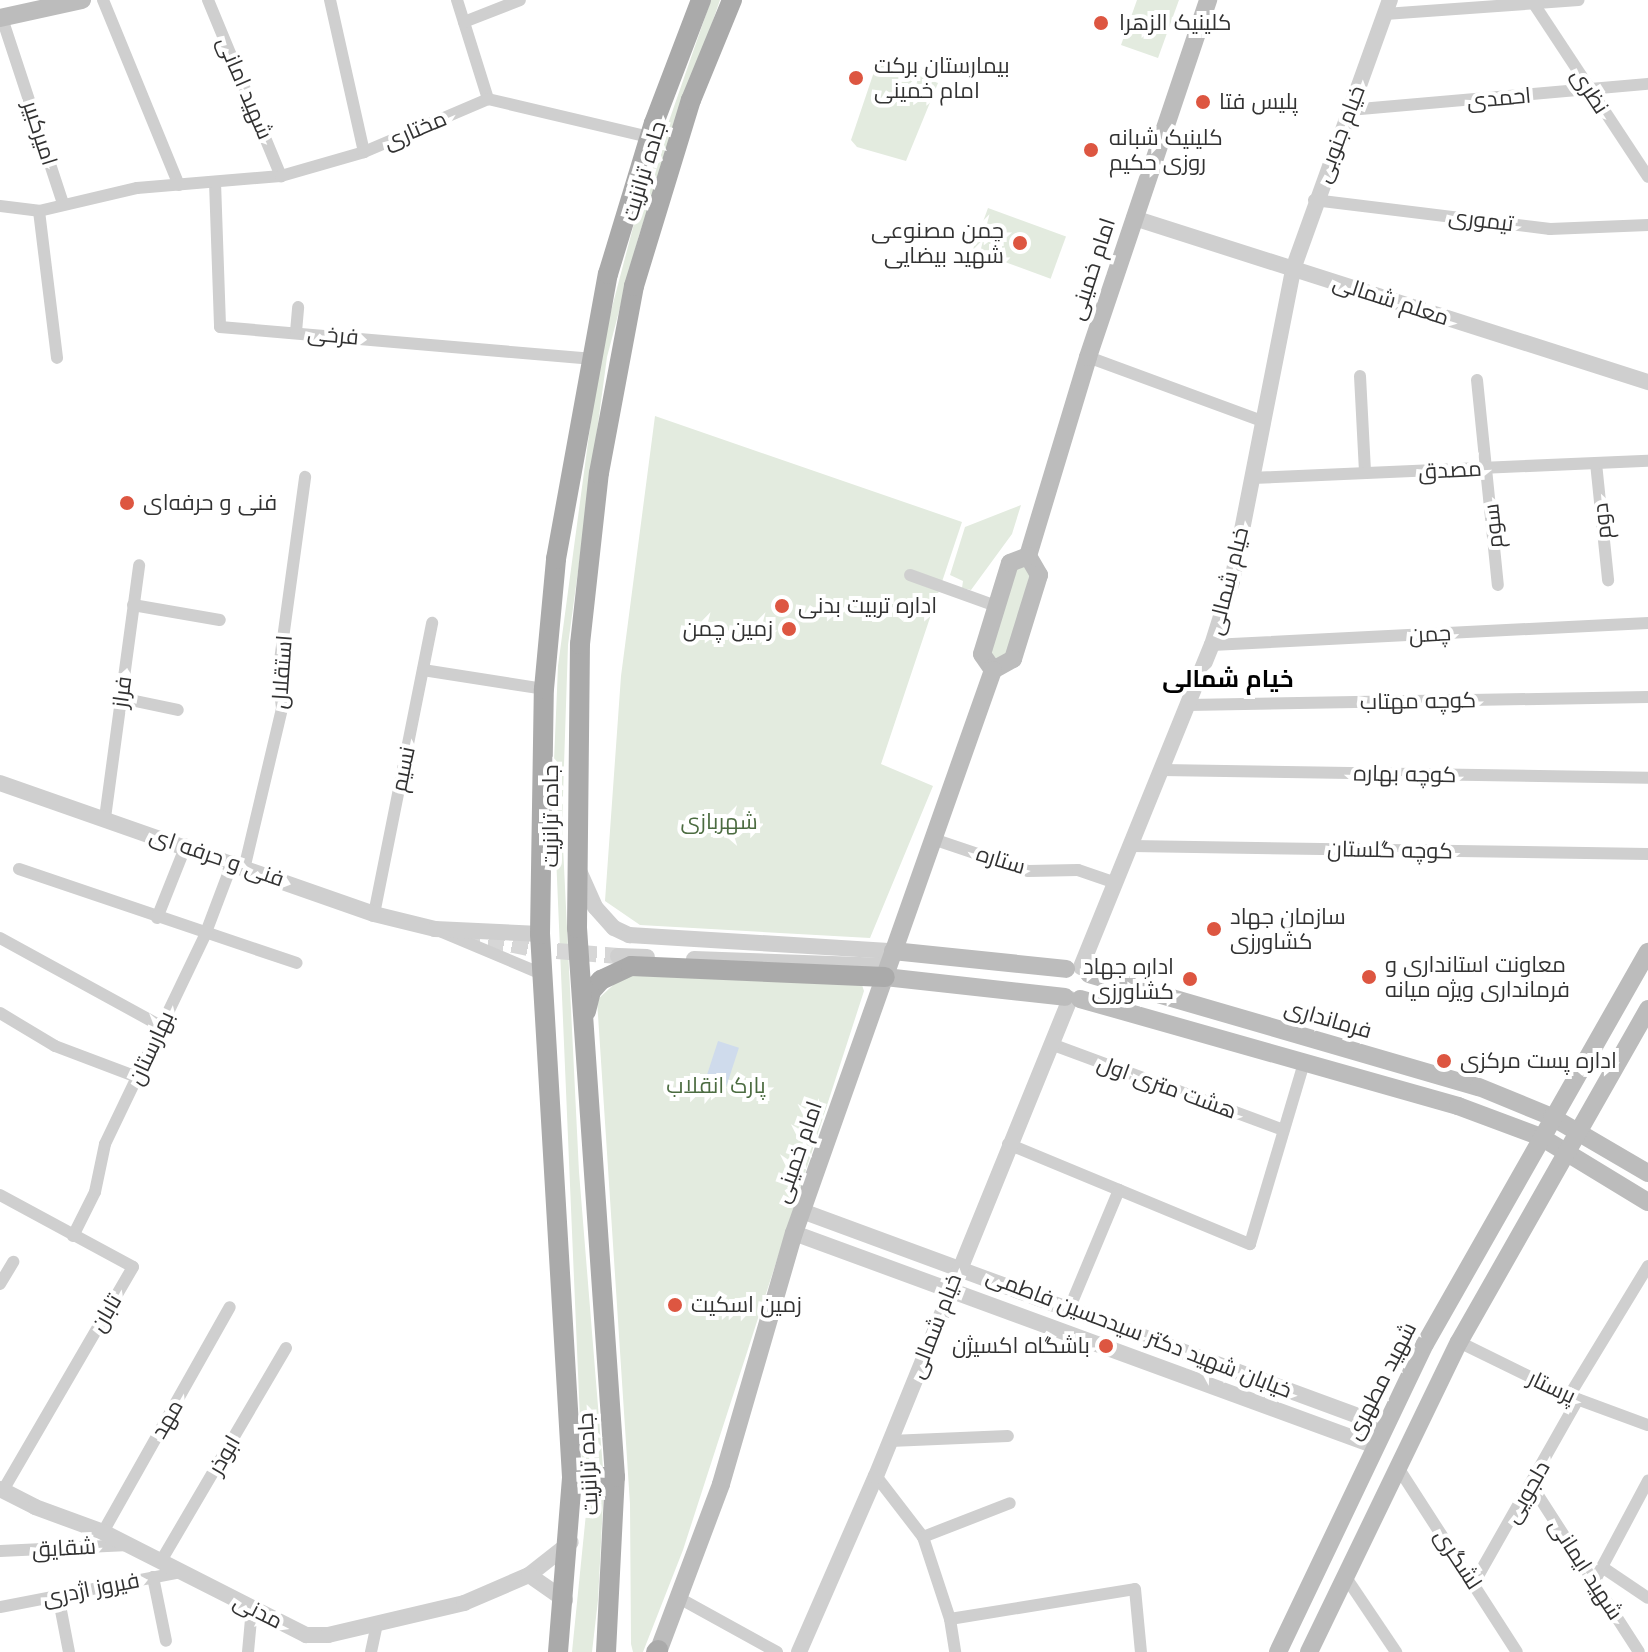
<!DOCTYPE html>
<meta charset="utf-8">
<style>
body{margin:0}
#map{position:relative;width:1648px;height:1652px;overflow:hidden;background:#fff;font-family:Arial,Cairo,sans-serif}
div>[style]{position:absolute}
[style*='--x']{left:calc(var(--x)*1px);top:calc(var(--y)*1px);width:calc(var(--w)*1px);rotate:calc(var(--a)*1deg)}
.green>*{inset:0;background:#e3ebdf;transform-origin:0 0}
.water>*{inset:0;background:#cfdbec;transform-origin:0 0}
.tertiary-tunnel>*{height:16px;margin-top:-8px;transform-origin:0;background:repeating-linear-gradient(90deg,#d6d6d6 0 16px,transparent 0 24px)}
.minor>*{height:12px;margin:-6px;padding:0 6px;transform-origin:6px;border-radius:6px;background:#cfcfcf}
.tertiary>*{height:16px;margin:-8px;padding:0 8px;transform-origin:8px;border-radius:8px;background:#cfcfcf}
.secondary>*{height:18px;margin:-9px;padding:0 9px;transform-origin:9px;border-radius:9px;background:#bcbcbc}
.primary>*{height:20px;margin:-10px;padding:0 10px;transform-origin:10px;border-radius:10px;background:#aaa}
.dots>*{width:22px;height:22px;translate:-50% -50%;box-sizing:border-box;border:4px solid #fff;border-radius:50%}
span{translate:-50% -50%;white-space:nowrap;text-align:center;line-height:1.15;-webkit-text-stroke:8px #fff;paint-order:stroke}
.poi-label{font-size:22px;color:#323232}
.left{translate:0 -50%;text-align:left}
.right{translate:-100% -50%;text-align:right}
.street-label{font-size:22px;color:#323232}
.park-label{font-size:22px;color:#4c6c41}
.neighbourhood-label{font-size:24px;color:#000;font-weight:700}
</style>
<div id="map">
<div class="green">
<i style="clip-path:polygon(711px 0,720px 0,639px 235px,607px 357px,568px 645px,562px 826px,579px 1172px,603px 1468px,582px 1467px,553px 785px,558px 666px,600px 353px,636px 216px)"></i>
<i style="clip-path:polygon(1137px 0,1179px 0,1158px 58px,1121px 45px)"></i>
<i style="clip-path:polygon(878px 60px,938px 83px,906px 161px,857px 147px,851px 140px)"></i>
<i style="left:988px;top:208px;width:83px;height:45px;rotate:20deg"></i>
<i style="clip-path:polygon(655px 416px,962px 522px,881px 764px,933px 786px,870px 938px,640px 925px,605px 901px,621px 676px)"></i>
<i style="clip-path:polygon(1021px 505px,1012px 534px,971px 590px,962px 588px,963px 581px,950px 575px,965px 527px)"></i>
<i style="clip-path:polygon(1032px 565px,1009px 657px,987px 662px,1013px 566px)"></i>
<i style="clip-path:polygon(624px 975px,862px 985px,864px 991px,683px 1550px,643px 1652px,633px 1652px,631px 1644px,630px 1504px,597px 1000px)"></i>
<i style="clip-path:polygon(589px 1484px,604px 1484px,598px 1600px,592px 1652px,572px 1652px)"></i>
</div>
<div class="water">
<i style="left:718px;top:1041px;width:22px;height:40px;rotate:18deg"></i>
</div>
<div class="tertiary-tunnel">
<i style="--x:465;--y:935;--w:69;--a:11.6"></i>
<i style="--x:533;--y:949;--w:85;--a:4.7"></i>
</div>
<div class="minor">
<i style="--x:103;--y:0;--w:200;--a:67.7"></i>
<i style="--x:208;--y:0;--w:191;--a:67.5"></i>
<i style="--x:330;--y:0;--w:156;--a:77.4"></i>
<i style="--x:457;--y:0;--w:104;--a:72.6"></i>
<i style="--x:1534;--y:4;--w:207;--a:56.6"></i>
<i style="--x:1385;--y:14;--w:194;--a:-4.1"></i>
<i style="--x:2;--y:18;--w:195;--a:71.8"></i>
<i style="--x:464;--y:22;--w:60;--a:-21.4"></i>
<i style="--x:1349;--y:110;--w:300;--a:-5"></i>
<i style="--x:215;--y:182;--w:145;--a:88"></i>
<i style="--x:220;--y:327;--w:372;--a:4.9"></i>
<i style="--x:1314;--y:200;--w:238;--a:7"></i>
<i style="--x:1550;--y:229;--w:98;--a:-2.3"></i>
<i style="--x:0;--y:206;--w:39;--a:7"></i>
<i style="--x:39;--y:211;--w:101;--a:-13.2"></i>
<i style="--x:137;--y:188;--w:144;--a:-4.8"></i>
<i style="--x:281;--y:176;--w:86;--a:-16.1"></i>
<i style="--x:364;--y:152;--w:135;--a:-23.1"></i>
<i style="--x:488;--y:99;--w:165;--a:13.3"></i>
<i style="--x:39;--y:211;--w:148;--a:83"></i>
<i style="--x:296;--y:332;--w:25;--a:-85"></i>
<i style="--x:1088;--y:357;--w:185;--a:20.2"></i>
<i style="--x:1360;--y:376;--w:97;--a:87"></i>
<i style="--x:1477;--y:380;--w:206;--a:84.2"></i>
<i style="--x:1596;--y:463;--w:118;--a:84.1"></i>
<i style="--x:1252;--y:478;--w:396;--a:-2.5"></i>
<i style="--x:910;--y:575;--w:91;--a:19.8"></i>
<i style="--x:133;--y:605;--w:88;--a:9.8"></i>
<i style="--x:1212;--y:645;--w:437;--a:-2.9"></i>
<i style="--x:423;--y:670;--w:122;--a:8.9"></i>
<i style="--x:121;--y:698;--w:58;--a:11.9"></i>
<i style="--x:1188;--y:705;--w:460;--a:-1"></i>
<i style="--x:1162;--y:770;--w:486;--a:0.9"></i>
<i style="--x:105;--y:818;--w:255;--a:-82.3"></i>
<i style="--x:933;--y:839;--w:100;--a:18.6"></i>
<i style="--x:1028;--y:871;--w:50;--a:-1.1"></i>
<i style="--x:1078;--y:870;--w:40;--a:18.9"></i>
<i style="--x:1132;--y:846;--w:516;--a:0.89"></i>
<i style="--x:245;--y:865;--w:161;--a:-76.7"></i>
<i style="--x:282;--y:708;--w:33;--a:-97"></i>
<i style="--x:278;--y:675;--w:200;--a:-82.2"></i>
<i style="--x:19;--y:869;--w:293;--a:18.7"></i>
<i style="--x:374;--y:914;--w:297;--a:-78.7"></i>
<i style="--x:157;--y:918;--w:79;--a:-68.3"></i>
<i style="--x:442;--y:932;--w:108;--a:22.8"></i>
<i style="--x:0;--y:938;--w:183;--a:28.7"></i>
<i style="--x:0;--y:1013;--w:64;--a:31"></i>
<i style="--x:55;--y:1046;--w:88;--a:20.7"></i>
<i style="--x:1051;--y:1044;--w:248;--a:20.3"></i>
<i style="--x:1008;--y:1144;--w:262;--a:22.5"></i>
<i style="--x:1250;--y:1244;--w:189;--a:-73.4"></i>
<i style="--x:0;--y:1195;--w:151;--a:28.4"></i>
<i style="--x:133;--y:1267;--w:258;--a:120.2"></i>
<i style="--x:73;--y:1236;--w:49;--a:-63.4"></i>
<i style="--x:95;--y:1192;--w:49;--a:-78.2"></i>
<i style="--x:105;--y:1144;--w:232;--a:-64.4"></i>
<i style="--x:205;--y:935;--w:79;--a:-69.3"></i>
<i style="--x:0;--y:1284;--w:26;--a:-59"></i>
<i style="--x:1070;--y:1307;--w:127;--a:-67.3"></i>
<i style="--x:1459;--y:1342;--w:123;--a:26.1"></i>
<i style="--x:1569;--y:1396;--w:84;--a:20.2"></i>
<i style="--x:1569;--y:1396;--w:152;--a:-58.7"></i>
<i style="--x:890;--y:1441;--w:118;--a:-2.4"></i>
<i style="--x:1397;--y:1466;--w:221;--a:57.2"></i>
<i style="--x:876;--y:1476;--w:77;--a:52.4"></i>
<i style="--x:923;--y:1537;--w:86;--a:71.8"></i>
<i style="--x:950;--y:1619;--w:33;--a:81"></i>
<i style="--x:1532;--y:1486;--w:197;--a:57.2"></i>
<i style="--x:103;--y:1532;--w:258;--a:-60.6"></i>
<i style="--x:923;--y:1537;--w:93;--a:-21.3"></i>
<i style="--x:0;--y:1551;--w:129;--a:-2.7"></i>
<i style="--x:161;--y:1561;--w:247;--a:-59.6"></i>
<i style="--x:1602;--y:1567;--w:55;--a:34"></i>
<i style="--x:1345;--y:1576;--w:92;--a:56.1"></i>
<i style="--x:153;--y:1577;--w:65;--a:78.5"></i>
<i style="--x:1594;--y:1582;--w:115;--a:-61.9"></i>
<i style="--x:1474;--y:1583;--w:211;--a:-60.5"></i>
<i style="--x:58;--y:1595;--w:58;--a:79.1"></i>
<i style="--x:679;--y:1598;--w:112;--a:28.9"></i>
<i style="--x:0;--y:1607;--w:184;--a:-10.9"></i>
<i style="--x:950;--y:1619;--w:187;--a:-9.2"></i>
<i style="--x:1135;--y:1589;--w:63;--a:84.6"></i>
<i style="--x:248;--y:1652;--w:44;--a:-84.8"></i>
<i style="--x:371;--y:1652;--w:30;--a:-78"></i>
</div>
<div class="tertiary">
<i style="--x:1134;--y:218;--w:540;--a:17.7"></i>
<i style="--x:0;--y:783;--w:396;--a:19.3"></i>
<i style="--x:374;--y:914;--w:63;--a:13.8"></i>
<i style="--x:435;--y:929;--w:105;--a:2.7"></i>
<i style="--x:580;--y:873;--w:37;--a:66"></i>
<i style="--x:595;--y:907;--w:28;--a:48"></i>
<i style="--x:614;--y:928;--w:17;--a:25"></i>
<i style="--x:629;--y:935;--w:264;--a:3.5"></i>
<i style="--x:618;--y:956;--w:29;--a:2"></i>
<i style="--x:694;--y:959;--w:194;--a:2.1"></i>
<i style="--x:1081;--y:967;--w:348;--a:-67.9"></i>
<i style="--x:1212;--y:645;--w:67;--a:-72.6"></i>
<i style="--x:1232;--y:581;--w:318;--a:-78.9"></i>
<i style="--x:1293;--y:269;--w:286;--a:-70.2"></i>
<i style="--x:802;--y:1211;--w:621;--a:20.24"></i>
<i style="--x:794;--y:1233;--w:619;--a:20.13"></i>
<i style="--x:0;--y:1489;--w:39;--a:27"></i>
<i style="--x:35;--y:1507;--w:72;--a:20.2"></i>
<i style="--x:103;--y:1532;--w:228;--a:26.9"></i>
<i style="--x:306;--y:1635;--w:22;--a:0"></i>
<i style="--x:328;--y:1635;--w:140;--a:-13.2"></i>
<i style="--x:464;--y:1603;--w:71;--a:-23.3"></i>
<i style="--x:529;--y:1575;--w:53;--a:-38.2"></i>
<i style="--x:529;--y:1575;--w:44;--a:34.8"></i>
<i style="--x:799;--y:1652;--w:192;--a:-66.4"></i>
<i style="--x:876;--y:1476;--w:515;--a:-67.87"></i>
</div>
<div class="secondary">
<i style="--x:0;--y:18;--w:84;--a:-12.4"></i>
<i style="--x:1028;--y:556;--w:208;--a:-73.2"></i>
<i style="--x:1088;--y:357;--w:377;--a:-71.4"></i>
<i style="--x:1028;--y:556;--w:22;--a:60"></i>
<i style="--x:1039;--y:575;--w:88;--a:107.2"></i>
<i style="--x:1013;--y:659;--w:23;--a:151"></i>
<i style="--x:993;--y:670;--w:19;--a:-125"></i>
<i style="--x:982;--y:654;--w:95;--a:-72.9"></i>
<i style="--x:1010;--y:563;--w:19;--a:-21"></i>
<i style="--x:893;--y:951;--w:174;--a:5.9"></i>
<i style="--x:1089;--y:974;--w:406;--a:16.2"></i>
<i style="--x:1479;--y:1087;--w:79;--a:22.3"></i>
<i style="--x:1552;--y:1117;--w:111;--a:30.3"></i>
<i style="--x:885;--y:977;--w:181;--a:6.3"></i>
<i style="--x:1080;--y:999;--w:393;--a:15.8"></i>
<i style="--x:1458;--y:1106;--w:89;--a:20.5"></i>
<i style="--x:1541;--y:1137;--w:125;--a:31.3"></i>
<i style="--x:658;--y:1652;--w:179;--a:-69.4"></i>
<i style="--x:721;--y:1484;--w:261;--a:-73.8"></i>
<i style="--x:794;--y:1233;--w:597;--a:-70.53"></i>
<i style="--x:1278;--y:1652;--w:341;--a:-64.5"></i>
<i style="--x:1425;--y:1344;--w:451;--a:-60.4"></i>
<i style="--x:1309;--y:1652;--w:344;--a:-64.2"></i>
<i style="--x:1459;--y:1342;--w:383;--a:-60.4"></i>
</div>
<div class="primary">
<i style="--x:586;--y:1011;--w:21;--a:-76"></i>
<i style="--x:591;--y:991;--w:15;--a:-48"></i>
<i style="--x:601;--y:980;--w:33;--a:-25"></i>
<i style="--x:631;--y:966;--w:254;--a:2.5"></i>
<i style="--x:572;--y:1477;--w:43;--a:0"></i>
<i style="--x:558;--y:1652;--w:176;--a:-85.4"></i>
<i style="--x:572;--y:1477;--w:544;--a:-93.37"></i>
<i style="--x:540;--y:934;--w:245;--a:-89.1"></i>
<i style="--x:544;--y:689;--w:131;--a:-84.7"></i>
<i style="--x:556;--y:559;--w:290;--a:-79.7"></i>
<i style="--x:608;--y:274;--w:158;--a:-73.1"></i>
<i style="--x:654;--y:123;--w:132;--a:-69.1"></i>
<i style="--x:606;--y:1652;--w:175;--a:-87.1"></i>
<i style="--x:615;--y:1477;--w:550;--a:-93.96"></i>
<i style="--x:577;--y:928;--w:284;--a:-89.4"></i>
<i style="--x:580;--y:644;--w:172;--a:-83.7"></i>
<i style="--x:599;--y:473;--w:190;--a:-79.4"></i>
<i style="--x:634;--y:286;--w:195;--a:-73"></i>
<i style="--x:691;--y:100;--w:108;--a:-67.7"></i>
<i style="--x:656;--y:1652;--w:3;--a:-45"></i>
</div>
<div class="dots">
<i style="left:1101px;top:23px;background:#dd5641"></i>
<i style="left:856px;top:78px;background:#dd5641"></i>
<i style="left:1203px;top:102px;background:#dd5641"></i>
<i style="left:1091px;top:150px;background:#dd5641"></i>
<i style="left:1020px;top:243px;background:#dd5641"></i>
<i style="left:127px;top:503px;background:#dd5641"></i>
<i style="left:782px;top:606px;background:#dd5641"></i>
<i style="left:789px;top:629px;background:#dd5641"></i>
<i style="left:1214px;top:929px;background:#dd5641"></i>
<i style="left:1369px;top:977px;background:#dd5641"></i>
<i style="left:1190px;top:979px;background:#dd5641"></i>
<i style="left:1444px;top:1061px;background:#dd5641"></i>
<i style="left:675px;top:1305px;background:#dd5641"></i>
<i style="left:1106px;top:1346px;background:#dd5641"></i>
</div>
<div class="poi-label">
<span class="left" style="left:1119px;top:23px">کلینیک الزهرا</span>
<span class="left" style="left:874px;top:78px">بیمارستان برکت<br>امام خمینی</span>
<span class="left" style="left:1219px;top:102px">پلیس فتا</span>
<span class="left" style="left:1109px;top:150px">کلینیک شبانه<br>روزی حکیم</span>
<span class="right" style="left:1004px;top:243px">چمن مصنوعی<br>شهید بیضایی</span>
<span class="left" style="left:143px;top:503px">فنی و حرفه‌ای</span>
<span class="left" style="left:798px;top:606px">اداره تربیت بدنی</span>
<span class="right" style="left:773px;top:629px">زمین چمن</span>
<span class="left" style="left:1230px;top:929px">سازمان جهاد<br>کشاورزی</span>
<span class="left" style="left:1385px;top:977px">معاونت استانداری و<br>فرمانداری ویژه میانه</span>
<span class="right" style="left:1174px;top:979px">اداره جهاد<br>کشاورزی</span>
<span class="left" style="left:1460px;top:1061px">اداره پست مرکزی</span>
<span class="left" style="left:691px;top:1305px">زمین اسکیت</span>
<span class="right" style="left:1090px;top:1346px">باشگاه اکسیژن</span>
</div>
<div class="street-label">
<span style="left:245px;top:88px;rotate:67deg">شهید امانی</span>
<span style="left:1590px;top:91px;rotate:57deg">نظری</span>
<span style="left:1499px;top:98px;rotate:-5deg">احمدی</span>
<span style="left:415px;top:130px;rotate:-23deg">مختاری</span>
<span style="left:40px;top:133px;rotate:72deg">امیرکبیر</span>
<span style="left:1340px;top:134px;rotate:-69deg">خیام جنوبی</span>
<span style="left:644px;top:171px;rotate:-73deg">جاده ترانزیت</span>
<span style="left:1481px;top:220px;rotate:7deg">تیموری</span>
<span style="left:1092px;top:269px;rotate:-72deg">امام خمینی</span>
<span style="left:1391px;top:300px;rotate:18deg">معلم شمالی</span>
<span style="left:333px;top:335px;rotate:5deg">فرخی</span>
<span style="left:1450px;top:470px;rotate:-3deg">مصدق</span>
<span style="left:1602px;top:521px;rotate:-96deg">دوم</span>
<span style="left:1493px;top:526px;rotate:-96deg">سوم</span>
<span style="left:1228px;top:581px;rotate:-76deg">خیام شمالی</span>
<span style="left:1430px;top:634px;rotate:-3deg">چمن</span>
<span style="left:282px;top:672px;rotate:-86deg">استقلال</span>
<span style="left:122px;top:692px;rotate:-82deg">فراز</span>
<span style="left:1418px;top:701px;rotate:-1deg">کوچه مهتاب</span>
<span style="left:403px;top:769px;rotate:-78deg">نسيم</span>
<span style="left:1405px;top:774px;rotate:1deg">کوچه بهاره</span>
<span style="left:551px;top:816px;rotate:-90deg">جاده ترانزیت</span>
<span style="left:1390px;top:850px;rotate:1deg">کوچه گلستان</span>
<span style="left:217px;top:857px;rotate:19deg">فنی و حرفه ای</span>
<span style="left:1001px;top:860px;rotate:17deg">ستاره</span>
<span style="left:1328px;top:1019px;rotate:16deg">فرمانداری</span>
<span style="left:151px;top:1048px;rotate:-65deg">بهارستان</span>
<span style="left:1167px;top:1087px;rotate:20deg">هشت متری اول</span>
<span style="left:798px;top:1152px;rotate:-71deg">امام خمینی</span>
<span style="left:106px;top:1313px;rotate:-60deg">تابان</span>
<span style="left:935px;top:1326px;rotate:-69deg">خیام شمالی</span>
<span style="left:1139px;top:1333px;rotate:21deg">خیابان شهید دکتر سیدحسین فاطمی</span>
<span style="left:1381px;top:1381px;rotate:-63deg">شهید مطهری</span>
<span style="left:1552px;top:1387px;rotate:25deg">پرستار</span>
<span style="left:167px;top:1419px;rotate:-60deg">مهد</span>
<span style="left:224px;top:1455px;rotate:-60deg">ابوذر</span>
<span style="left:588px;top:1464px;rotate:-93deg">جاده ترانزیت</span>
<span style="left:1527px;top:1492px;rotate:-60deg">دلجویی</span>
<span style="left:64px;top:1548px;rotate:-3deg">شقایق</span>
<span style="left:1458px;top:1559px;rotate:57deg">لشگری</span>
<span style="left:1586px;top:1569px;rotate:57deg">شهید ایمانی</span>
<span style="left:91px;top:1589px;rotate:-11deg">فیروز اژدری</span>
<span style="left:258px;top:1611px;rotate:27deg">مدنی</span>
</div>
<div class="park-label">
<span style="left:719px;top:822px">شهربازی</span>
<span style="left:716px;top:1086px">پارک انقلاب</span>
</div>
<div class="neighbourhood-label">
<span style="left:1228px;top:679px">خیام شمالی</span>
</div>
</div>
